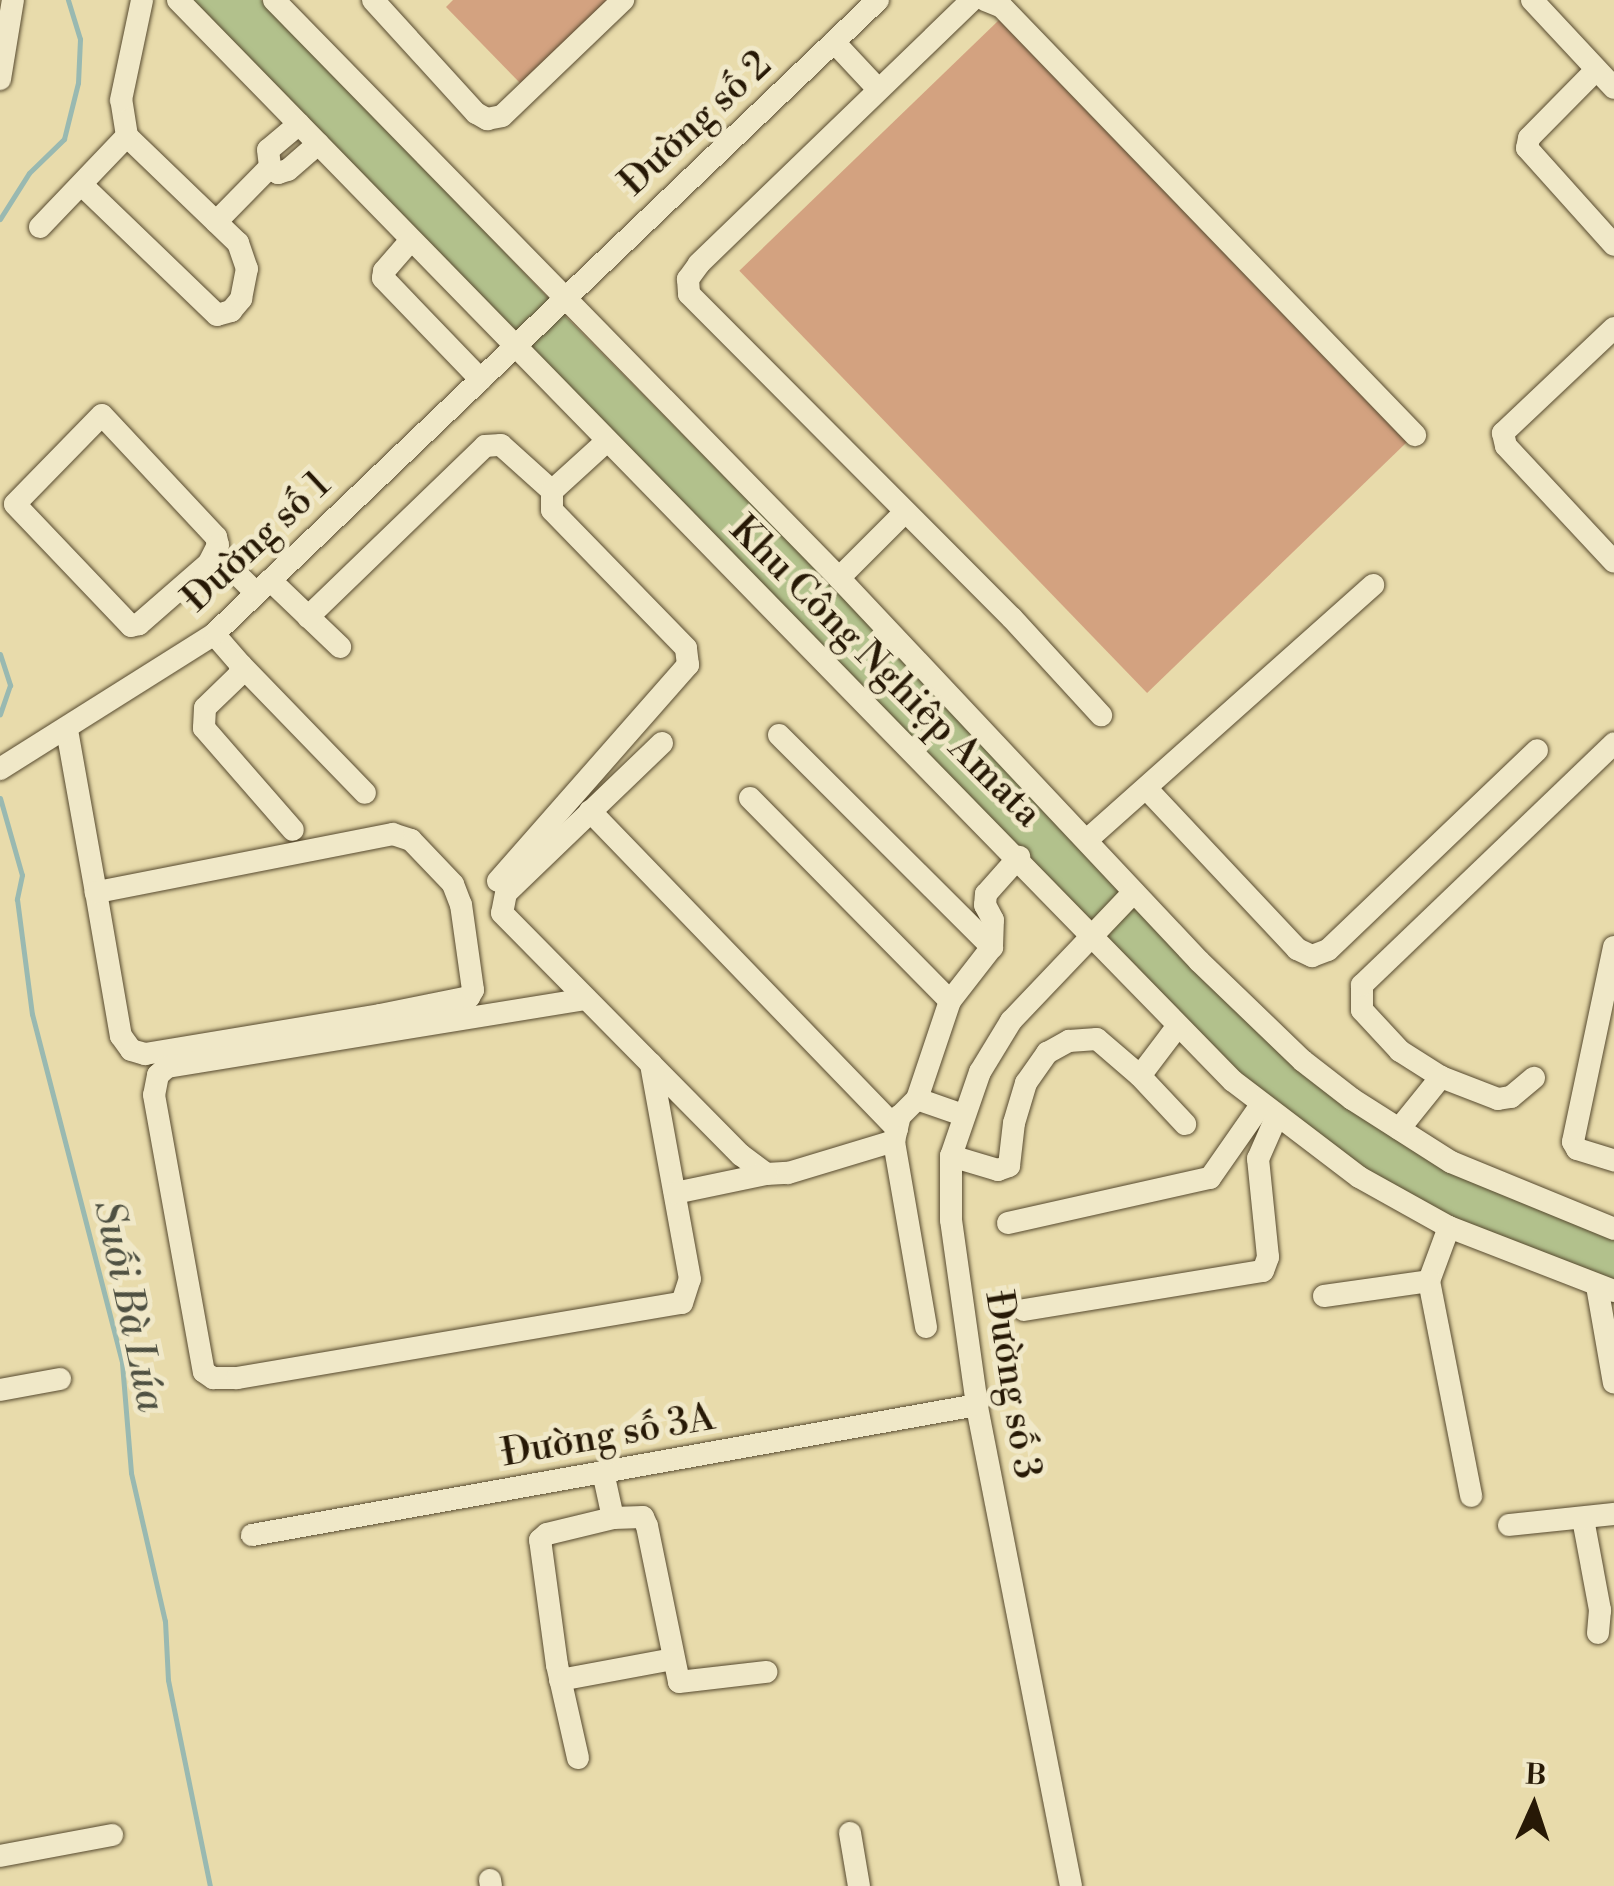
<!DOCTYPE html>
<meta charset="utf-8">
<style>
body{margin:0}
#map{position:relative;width:1614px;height:1886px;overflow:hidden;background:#e8dbab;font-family:"Libre Bodoni",serif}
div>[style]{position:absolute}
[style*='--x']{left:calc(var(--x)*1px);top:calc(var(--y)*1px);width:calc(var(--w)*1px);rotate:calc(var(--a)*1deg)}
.green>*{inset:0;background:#b2c18c}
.stream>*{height:5px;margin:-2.5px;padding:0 2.5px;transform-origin:2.5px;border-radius:2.5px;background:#99b9b1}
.building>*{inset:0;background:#d3a280;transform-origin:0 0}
.roads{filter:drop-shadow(0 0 2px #574a2f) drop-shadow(0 0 2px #574a2f)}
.minor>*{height:22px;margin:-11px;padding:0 11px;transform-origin:11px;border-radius:11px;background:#f0e8c8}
span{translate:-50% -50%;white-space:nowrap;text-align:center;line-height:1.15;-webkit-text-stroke:10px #f0e8c8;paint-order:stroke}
.street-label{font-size:38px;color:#271906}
.water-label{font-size:40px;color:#4f5142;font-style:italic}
.north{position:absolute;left:1484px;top:1756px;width:100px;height:100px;-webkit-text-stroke:8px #f0e8c8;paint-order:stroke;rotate:3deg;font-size:28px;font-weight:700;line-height:40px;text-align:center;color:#271906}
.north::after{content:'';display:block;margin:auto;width:35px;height:45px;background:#271906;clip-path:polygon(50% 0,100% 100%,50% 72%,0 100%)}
</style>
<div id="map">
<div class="green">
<i style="clip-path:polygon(192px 0,261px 0,451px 196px,551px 301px,518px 338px)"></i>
<i style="clip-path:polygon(559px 310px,833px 586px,1124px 895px,1095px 924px,525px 346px)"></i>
<i style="clip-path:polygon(1131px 903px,1445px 1170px,1614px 1240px,1614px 1281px,1453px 1219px,1363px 1169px,1240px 1074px,1103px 932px)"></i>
</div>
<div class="stream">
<i style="--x:0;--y:219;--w:54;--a:-57.8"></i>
<i style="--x:29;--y:173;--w:49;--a:-44.2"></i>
<i style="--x:64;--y:139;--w:58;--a:-76"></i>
<i style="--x:78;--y:83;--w:44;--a:-87.4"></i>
<i style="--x:80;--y:39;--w:41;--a:-107.1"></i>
<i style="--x:0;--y:654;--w:33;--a:72"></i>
<i style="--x:10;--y:685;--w:31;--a:109"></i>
<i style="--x:0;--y:798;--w:80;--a:74.1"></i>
<i style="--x:22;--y:875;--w:25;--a:102"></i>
<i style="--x:17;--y:899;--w:116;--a:82.6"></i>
<i style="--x:32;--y:1014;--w:360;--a:75.5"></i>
<i style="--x:122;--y:1363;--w:110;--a:85.3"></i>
<i style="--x:131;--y:1473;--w:152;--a:77.1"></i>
<i style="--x:165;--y:1621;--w:59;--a:87.1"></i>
<i style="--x:168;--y:1680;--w:210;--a:78.5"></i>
</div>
<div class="building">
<i style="clip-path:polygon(453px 0,608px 0,522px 85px,446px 7px)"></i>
<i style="left:999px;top:20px;width:587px;height:361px;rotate:46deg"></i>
</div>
<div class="roads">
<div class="minor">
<i style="--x:178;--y:0;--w:1510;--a:45.7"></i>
<i style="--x:1233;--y:1081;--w:158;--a:37.3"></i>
<i style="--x:1359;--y:1177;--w:103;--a:29.1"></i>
<i style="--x:1449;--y:1227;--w:177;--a:21.2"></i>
<i style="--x:274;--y:0;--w:808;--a:45.65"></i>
<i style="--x:839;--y:578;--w:526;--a:46.77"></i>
<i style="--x:1199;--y:961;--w:144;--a:43.9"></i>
<i style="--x:1303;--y:1061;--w:62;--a:37.8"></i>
<i style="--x:1352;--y:1099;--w:117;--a:32.5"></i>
<i style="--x:1451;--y:1162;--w:176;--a:22.3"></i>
<i style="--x:373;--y:0;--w:153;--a:47.7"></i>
<i style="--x:476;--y:113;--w:13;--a:29"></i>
<i style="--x:487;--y:119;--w:15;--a:-11"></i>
<i style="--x:502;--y:116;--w:168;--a:-43.8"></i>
<i style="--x:972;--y:0;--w:380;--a:136"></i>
<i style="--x:699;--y:264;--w:19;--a:126"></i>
<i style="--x:688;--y:279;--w:15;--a:86"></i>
<i style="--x:689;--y:294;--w:457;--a:45.1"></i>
<i style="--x:1012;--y:618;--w:132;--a:47.5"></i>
<i style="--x:985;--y:0;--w:18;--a:22"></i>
<i style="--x:1002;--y:7;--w:595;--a:46.02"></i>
<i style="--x:1532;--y:0;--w:120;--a:47"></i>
<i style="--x:834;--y:42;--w:63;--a:46.9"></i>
<i style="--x:1596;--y:70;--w:95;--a:134.6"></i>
<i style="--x:1529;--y:138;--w:10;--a:101"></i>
<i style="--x:1527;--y:148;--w:130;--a:48.1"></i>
<i style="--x:0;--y:79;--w:80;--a:-80.7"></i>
<i style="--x:299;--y:124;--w:40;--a:140"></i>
<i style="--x:268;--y:150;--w:17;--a:83"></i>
<i style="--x:270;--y:167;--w:10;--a:37"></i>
<i style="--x:278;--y:173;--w:10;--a:-17"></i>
<i style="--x:288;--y:170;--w:40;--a:-41"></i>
<i style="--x:83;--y:186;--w:186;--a:43.9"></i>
<i style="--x:217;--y:315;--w:15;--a:-16"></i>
<i style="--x:231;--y:311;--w:16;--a:-50"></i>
<i style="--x:241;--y:299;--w:31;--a:-79"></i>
<i style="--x:247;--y:269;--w:28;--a:-109"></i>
<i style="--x:238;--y:243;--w:154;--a:-136.1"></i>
<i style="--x:127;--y:136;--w:36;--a:-99"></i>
<i style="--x:121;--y:100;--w:102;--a:-78.1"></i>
<i style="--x:216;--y:222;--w:77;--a:-45.5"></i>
<i style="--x:40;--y:227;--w:126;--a:-46.3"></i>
<i style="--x:411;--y:240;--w:41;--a:131.1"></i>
<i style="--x:384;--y:271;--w:7;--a:98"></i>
<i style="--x:383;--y:278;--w:141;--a:46.1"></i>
<i style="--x:1614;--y:328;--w:153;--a:136.6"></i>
<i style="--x:1503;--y:433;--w:13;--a:77"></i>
<i style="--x:1506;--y:446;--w:158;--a:47"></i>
<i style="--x:102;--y:415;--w:167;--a:46.9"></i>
<i style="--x:216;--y:537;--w:8;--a:76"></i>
<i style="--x:218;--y:545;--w:20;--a:117"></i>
<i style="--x:209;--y:563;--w:93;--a:138.9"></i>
<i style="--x:139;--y:624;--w:8;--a:166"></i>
<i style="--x:131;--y:626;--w:168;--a:-133.6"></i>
<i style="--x:15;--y:504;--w:124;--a:-45.7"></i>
<i style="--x:216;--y:553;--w:57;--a:45"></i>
<i style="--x:839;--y:578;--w:93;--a:-45"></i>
<i style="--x:270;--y:580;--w:97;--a:43.7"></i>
<i style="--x:308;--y:617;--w:246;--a:-44"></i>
<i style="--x:485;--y:446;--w:16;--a:-4"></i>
<i style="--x:501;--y:445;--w:69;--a:42"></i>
<i style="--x:214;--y:634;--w:41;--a:48.9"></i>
<i style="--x:241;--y:665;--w:10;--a:101"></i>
<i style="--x:239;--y:675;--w:47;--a:135.9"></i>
<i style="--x:205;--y:708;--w:20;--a:93"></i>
<i style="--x:204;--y:728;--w:135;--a:48.9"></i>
<i style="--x:241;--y:665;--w:178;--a:45.9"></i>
<i style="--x:67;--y:730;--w:165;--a:79.9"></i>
<i style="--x:96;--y:892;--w:146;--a:80.2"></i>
<i style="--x:121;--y:1036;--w:17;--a:54"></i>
<i style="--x:131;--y:1050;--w:15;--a:16"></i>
<i style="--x:145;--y:1054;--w:238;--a:-9.4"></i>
<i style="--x:380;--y:1015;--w:91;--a:-11.4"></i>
<i style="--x:469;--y:997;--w:8;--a:-60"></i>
<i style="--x:473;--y:990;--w:86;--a:-98"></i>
<i style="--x:461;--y:905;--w:22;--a:-111"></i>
<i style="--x:453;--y:884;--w:61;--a:-133.7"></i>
<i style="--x:411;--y:840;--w:19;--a:-162"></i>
<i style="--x:393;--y:834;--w:303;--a:168.9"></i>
<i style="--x:779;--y:735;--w:301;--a:44.9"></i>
<i style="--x:662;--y:743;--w:216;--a:136.1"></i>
<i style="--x:506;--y:893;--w:20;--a:101"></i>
<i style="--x:502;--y:913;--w:340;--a:45.4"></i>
<i style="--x:741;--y:1155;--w:31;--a:37"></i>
<i style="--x:766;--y:1174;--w:22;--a:-3"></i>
<i style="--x:788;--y:1173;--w:111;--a:-16.8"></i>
<i style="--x:0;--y:769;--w:253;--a:-32.2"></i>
<i style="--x:214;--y:634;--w:918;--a:-43.68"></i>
<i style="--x:1146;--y:788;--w:221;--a:46.8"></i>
<i style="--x:1297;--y:949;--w:17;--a:25"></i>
<i style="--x:1312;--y:956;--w:17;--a:-21"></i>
<i style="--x:1328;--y:950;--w:289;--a:-43.7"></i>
<i style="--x:750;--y:798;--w:285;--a:45.4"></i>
<i style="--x:590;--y:811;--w:442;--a:46"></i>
<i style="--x:1088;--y:839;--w:382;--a:-41.7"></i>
<i style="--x:498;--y:881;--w:288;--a:-48.7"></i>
<i style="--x:688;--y:665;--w:17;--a:-97"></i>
<i style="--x:686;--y:648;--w:192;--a:-134.2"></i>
<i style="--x:552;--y:510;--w:19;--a:-90"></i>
<i style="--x:552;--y:491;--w:74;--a:-42.3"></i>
<i style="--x:1614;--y:947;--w:199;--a:101.9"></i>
<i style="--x:1573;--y:1142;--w:8;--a:60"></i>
<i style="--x:1577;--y:1149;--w:39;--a:17"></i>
<i style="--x:586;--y:999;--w:424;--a:170.8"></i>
<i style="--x:167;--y:1067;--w:12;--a:138"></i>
<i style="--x:158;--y:1075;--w:20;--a:101"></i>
<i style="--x:154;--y:1095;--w:281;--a:79.8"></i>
<i style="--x:204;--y:1372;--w:11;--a:34"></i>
<i style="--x:213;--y:1378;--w:24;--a:0"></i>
<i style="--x:237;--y:1378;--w:451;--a:-9.6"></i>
<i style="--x:682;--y:1303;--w:25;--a:-72"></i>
<i style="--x:690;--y:1279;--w:219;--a:-100.3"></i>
<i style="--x:1177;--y:1027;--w:61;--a:127.1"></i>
<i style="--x:1140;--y:1076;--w:66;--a:46.8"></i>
<i style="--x:1441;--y:1077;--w:49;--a:-147.6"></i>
<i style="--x:1400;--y:1051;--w:56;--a:-132.8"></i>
<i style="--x:1362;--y:1010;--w:25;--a:-90"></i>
<i style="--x:1362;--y:985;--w:349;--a:-43.8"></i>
<i style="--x:917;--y:1099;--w:103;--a:-71.4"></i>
<i style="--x:950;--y:1001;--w:68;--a:-52.1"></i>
<i style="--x:992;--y:947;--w:27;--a:-88"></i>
<i style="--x:993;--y:920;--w:17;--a:-118"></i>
<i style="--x:985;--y:905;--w:11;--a:-85"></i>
<i style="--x:986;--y:894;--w:50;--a:-48.3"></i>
<i style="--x:1399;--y:1129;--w:67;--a:-51.1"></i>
<i style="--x:1441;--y:1077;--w:61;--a:21.1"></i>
<i style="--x:1498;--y:1099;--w:13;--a:-9"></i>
<i style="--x:1511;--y:1097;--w:30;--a:-40"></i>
<i style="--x:951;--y:1156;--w:49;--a:16.6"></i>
<i style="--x:998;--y:1170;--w:12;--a:-20"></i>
<i style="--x:1009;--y:1166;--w:43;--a:-83.4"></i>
<i style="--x:1014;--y:1123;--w:42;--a:-73.3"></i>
<i style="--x:1026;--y:1083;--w:37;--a:-55"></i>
<i style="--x:1047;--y:1053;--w:25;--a:-29"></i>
<i style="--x:1069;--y:1041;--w:28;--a:-4"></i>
<i style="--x:1097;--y:1039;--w:57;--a:40.7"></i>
<i style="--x:675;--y:1193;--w:93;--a:-11.8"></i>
<i style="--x:1008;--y:1223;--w:207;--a:-12.6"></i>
<i style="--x:1210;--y:1178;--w:89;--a:-55.1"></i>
<i style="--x:1449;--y:1227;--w:58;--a:110.3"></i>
<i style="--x:1429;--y:1281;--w:219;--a:78.9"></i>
<i style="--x:1597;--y:1286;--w:98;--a:80.1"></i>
<i style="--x:1324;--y:1296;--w:106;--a:-8.1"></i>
<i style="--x:1024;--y:1310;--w:242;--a:-9.3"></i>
<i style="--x:1263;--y:1271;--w:15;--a:-70"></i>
<i style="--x:1268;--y:1257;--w:99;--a:-95.8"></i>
<i style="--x:1258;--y:1159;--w:45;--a:-66.3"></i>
<i style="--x:926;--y:1327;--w:189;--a:-99.8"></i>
<i style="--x:894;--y:1141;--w:26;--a:-77"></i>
<i style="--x:900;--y:1116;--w:24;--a:-45"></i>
<i style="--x:917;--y:1099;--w:49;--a:19.2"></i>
<i style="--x:0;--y:1390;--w:61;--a:-10.4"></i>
<i style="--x:603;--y:1472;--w:47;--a:77.7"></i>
<i style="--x:613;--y:1518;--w:30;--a:-2"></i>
<i style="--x:643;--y:1517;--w:10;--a:66"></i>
<i style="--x:647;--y:1526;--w:159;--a:78.4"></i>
<i style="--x:679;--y:1682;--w:88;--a:-6.6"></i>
<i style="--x:1583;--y:1519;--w:93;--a:79.4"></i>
<i style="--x:1600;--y:1610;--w:23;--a:95"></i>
<i style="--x:1509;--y:1525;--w:106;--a:-6"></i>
<i style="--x:252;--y:1535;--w:737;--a:-10.17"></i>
<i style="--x:560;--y:1680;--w:115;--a:-10.5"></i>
<i style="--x:578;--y:1758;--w:95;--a:-102.7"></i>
<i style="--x:557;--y:1665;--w:126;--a:-97.7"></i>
<i style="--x:540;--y:1540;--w:9;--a:-41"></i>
<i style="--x:547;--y:1534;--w:68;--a:-13.6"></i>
<i style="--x:850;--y:1833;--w:54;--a:80.4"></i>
<i style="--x:0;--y:1856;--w:114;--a:-10.6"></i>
<i style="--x:490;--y:1880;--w:6;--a:81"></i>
<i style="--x:1071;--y:1886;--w:490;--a:-101.1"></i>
<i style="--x:977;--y:1405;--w:187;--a:-98"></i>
<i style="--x:951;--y:1220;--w:64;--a:-90"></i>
<i style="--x:951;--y:1156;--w:89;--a:-71"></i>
<i style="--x:980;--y:1072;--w:60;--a:-58.7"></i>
<i style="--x:1011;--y:1021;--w:178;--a:-46.4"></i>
</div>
</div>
<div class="street-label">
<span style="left:696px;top:124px;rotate:-43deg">Đường số 2</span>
<span style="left:257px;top:542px;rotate:-43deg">Đường số 1</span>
<span style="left:885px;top:672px;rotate:45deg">Khu Công Nghiệp Amata</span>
<span style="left:1012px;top:1385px;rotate:81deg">Đường số 3</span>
<span style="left:608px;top:1436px;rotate:-10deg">Đường số 3A</span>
</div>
<div class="water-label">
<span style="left:129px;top:1306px;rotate:78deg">Suối Bà Lúa</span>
</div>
<div class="north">B</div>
</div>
